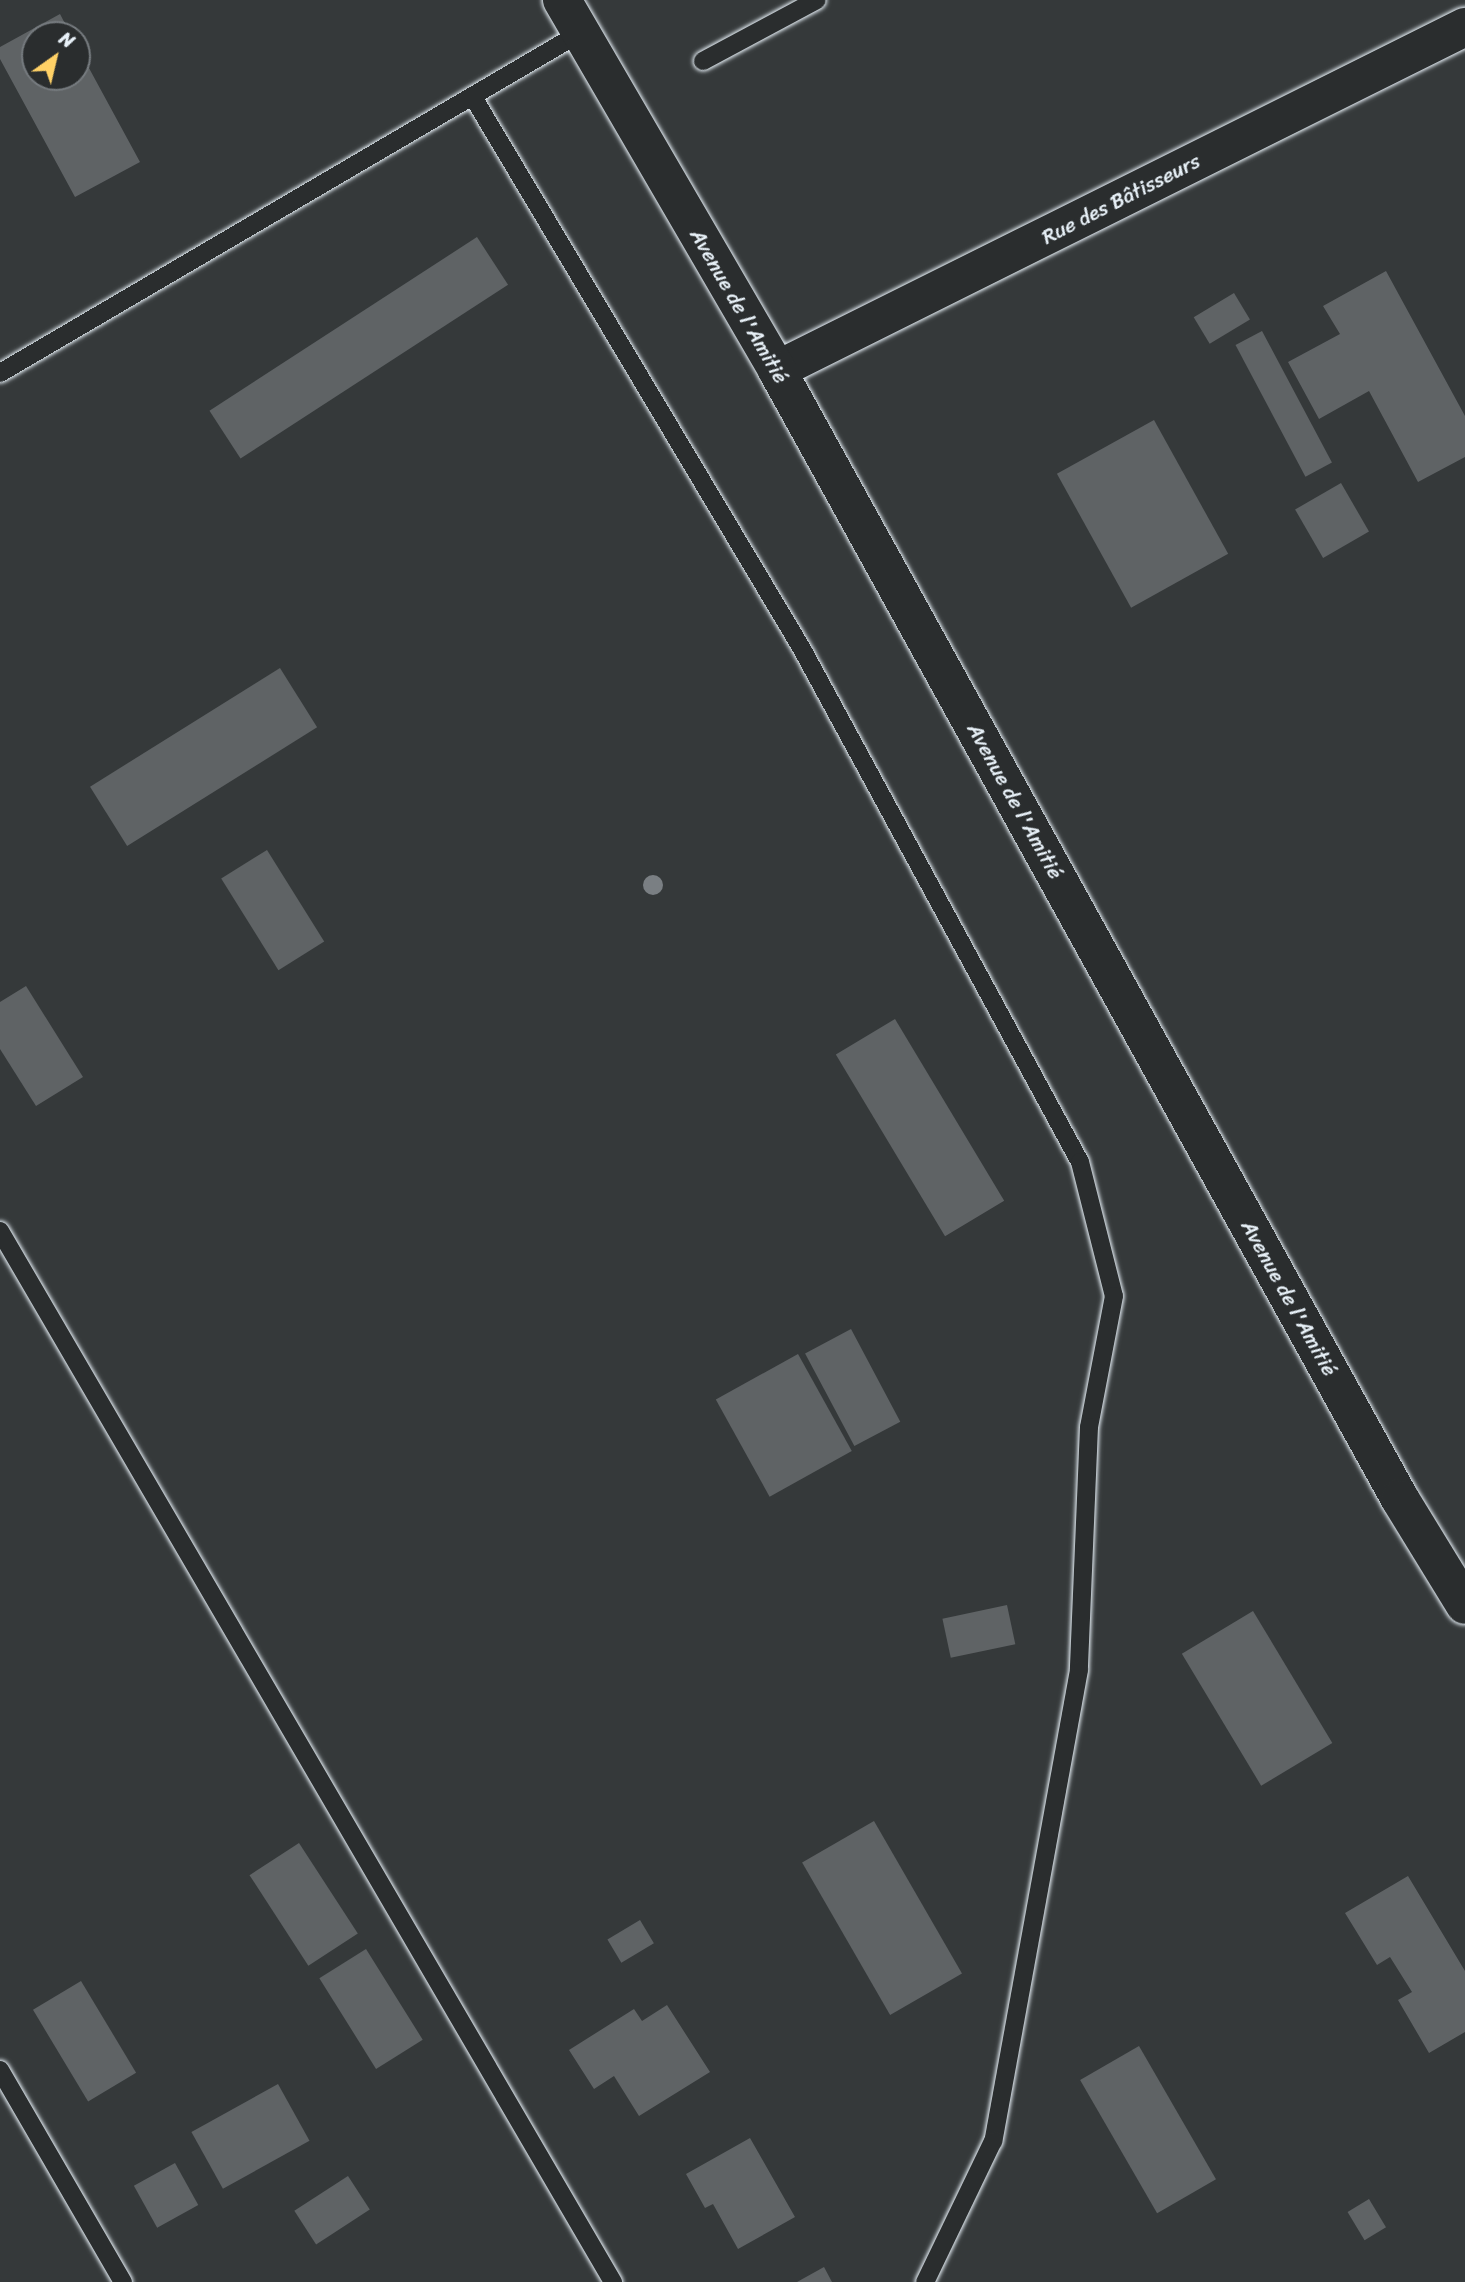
<!DOCTYPE html>
<meta charset="utf-8">
<style>
body{margin:0}
#map{position:relative;width:1465px;height:2282px;overflow:hidden;background:#35393a;font-family:Sriracha,sans-serif}
div>[style]{position:absolute}
[style*='--x']{left:calc(var(--x)*1px);top:calc(var(--y)*1px);width:calc(var(--w)*1px);rotate:calc(var(--a)*1deg)}
.building>*{inset:0;background:#5f6365;transform-origin:0 0}
.roads{filter:drop-shadow(0 0 2px #e8f1f8) drop-shadow(0 0 2px #e8f1f8)}
.lane>*{height:18px;margin:-9px;padding:0 9px;transform-origin:9px;border-radius:9px;background:#2a2d2e}
.secondary>*{height:38px;margin:-19px;padding:0 19px;transform-origin:19px;border-radius:19px;background:#2a2d2e}
.primary>*{height:38px;margin:-19px;padding:0 19px;transform-origin:19px;border-radius:19px;background:#2a2d2e}
.trees>*{width:20px;height:20px;margin:-10px;border-radius:50%;background:#7a7f83}
span{translate:-50% -50%;white-space:nowrap;text-align:center;line-height:1.15;-webkit-text-stroke:5px #2a2d2e;paint-order:stroke}
.street-label{font-size:21px;color:#e8f1f8}
.north{position:absolute;left:21px;top:21px;width:70px;height:70px;box-sizing:border-box;background:#2a2d2e;border:2px solid #767b7f;border-radius:50%;rotate:34deg;font-size:19px;font-weight:700;line-height:28px;text-align:center;color:#e8f1f8}
.north::after{content:'';display:block;margin:auto;width:24px;height:32px;background:#ffd166;clip-path:polygon(50% 0,100% 100%,50% 72%,0 100%)}
</style>
<div id="map">
<div class="building">
<i style="clip-path:polygon(60px 14px,71px 35px,35px 35px,35px 77px,77px 77px,77px 46px,140px 162px,75px 197px,0 59px,0 47px)"></i>
<i style="left:477px;top:237px;width:57px;height:319px;rotate:57deg"></i>
<i style="clip-path:polygon(1386px 271px,1465px 416px,1465px 457px,1418px 482px,1369px 391px,1319px 419px,1288px 362px,1340px 334px,1323px 306px)"></i>
<i style="left:1234px;top:293px;width:31px;height:47px;rotate:59deg"></i>
<i style="left:1262px;top:331px;width:149px;height:30px;rotate:62deg"></i>
<i style="left:1154px;top:420px;width:153px;height:111px;rotate:61deg"></i>
<i style="left:1341px;top:483px;width:56px;height:53px;rotate:60deg"></i>
<i style="left:280px;top:668px;width:70px;height:224px;rotate:58deg"></i>
<i style="left:267px;top:850px;width:108px;height:54px;rotate:58deg"></i>
<i style="clip-path:polygon(26px 986px,83px 1077px,36px 1106px,0 1049px,0 1002px)"></i>
<i style="left:895px;top:1019px;width:212px;height:69px;rotate:59deg"></i>
<i style="left:851px;top:1329px;width:105px;height:52px;rotate:62deg"></i>
<i style="left:798px;top:1354px;width:111px;height:94px;rotate:61deg"></i>
<i style="left:1007px;top:1605px;width:40px;height:66px;rotate:78deg"></i>
<i style="left:1253px;top:1611px;width:154px;height:83px;rotate:59deg"></i>
<i style="left:874px;top:1821px;width:176px;height:83px;rotate:60deg"></i>
<i style="left:299px;top:1843px;width:108px;height:59px;rotate:57deg"></i>
<i style="clip-path:polygon(1408px 1876px,1465px 1971px,1465px 2032px,1429px 2053px,1398px 2000px,1412px 1992px,1390px 1957px,1377px 1965px,1345px 1913px)"></i>
<i style="left:640px;top:1920px;width:27px;height:38px;rotate:59deg"></i>
<i style="left:366px;top:1949px;width:107px;height:55px;rotate:58deg"></i>
<i style="left:81px;top:1981px;width:107px;height:56px;rotate:59deg"></i>
<i style="clip-path:polygon(667px 2005px,710px 2072px,639px 2116px,614px 2076px,594px 2089px,569px 2050px,634px 2009px,642px 2021px)"></i>
<i style="left:1139px;top:2046px;width:154px;height:68px;rotate:60deg"></i>
<i style="left:278px;top:2084px;width:65px;height:99px;rotate:61deg"></i>
<i style="clip-path:polygon(750px 2138px,795px 2217px,738px 2249px,713px 2204px,705px 2208px,686px 2174px)"></i>
<i style="left:175px;top:2163px;width:48px;height:47px;rotate:61deg"></i>
<i style="left:348px;top:2176px;width:40px;height:64px;rotate:57deg"></i>
<i style="left:1369px;top:2199px;width:33px;height:25px;rotate:59deg"></i>
<i style="clip-path:polygon(824px 2267px,832px 2282px,797px 2282px)"></i>
</div>
<div class="roads">
<div class="lane">
<i style="--x:703;--y:61;--w:129;--a:-28.2"></i>
<i style="--x:473;--y:97;--w:643;--a:59.2"></i>
<i style="--x:802;--y:649;--w:583;--a:61.55"></i>
<i style="--x:1080;--y:1162;--w:138;--a:75.8"></i>
<i style="--x:1114;--y:1296;--w:133;--a:100.8"></i>
<i style="--x:1089;--y:1427;--w:243;--a:92.4"></i>
<i style="--x:1079;--y:1670;--w:479;--a:100.3"></i>
<i style="--x:993;--y:2141;--w:157;--a:115.7"></i>
<i style="--x:0;--y:373;--w:672;--a:-30.38"></i>
<i style="--x:0;--y:1231;--w:1217;--a:59.75"></i>
<i style="--x:0;--y:2070;--w:245;--a:59.9"></i>
</div>
<div class="secondary">
<i style="--x:777;--y:370;--w:769;--a:-26.5"></i>
</div>
<div class="primary">
<i style="--x:562;--y:0;--w:428;--a:59.8"></i>
<i style="--x:777;--y:370;--w:1289;--a:61.11"></i>
<i style="--x:1400;--y:1499;--w:124;--a:58.5"></i>
</div>
</div>
<div class="trees">
<i style="left:653px;top:885px"></i>
</div>
<div class="street-label">
<span style="left:1121px;top:199px;rotate:-27deg">Rue des Bâtisseurs</span>
<span style="left:739px;top:306px;rotate:60deg">Avenue de l'Amitié</span>
<span style="left:1015px;top:801px;rotate:61deg">Avenue de l'Amitié</span>
<span style="left:1289px;top:1298px;rotate:61deg">Avenue de l'Amitié</span>
</div>
<div class="north">N</div>
</div>
